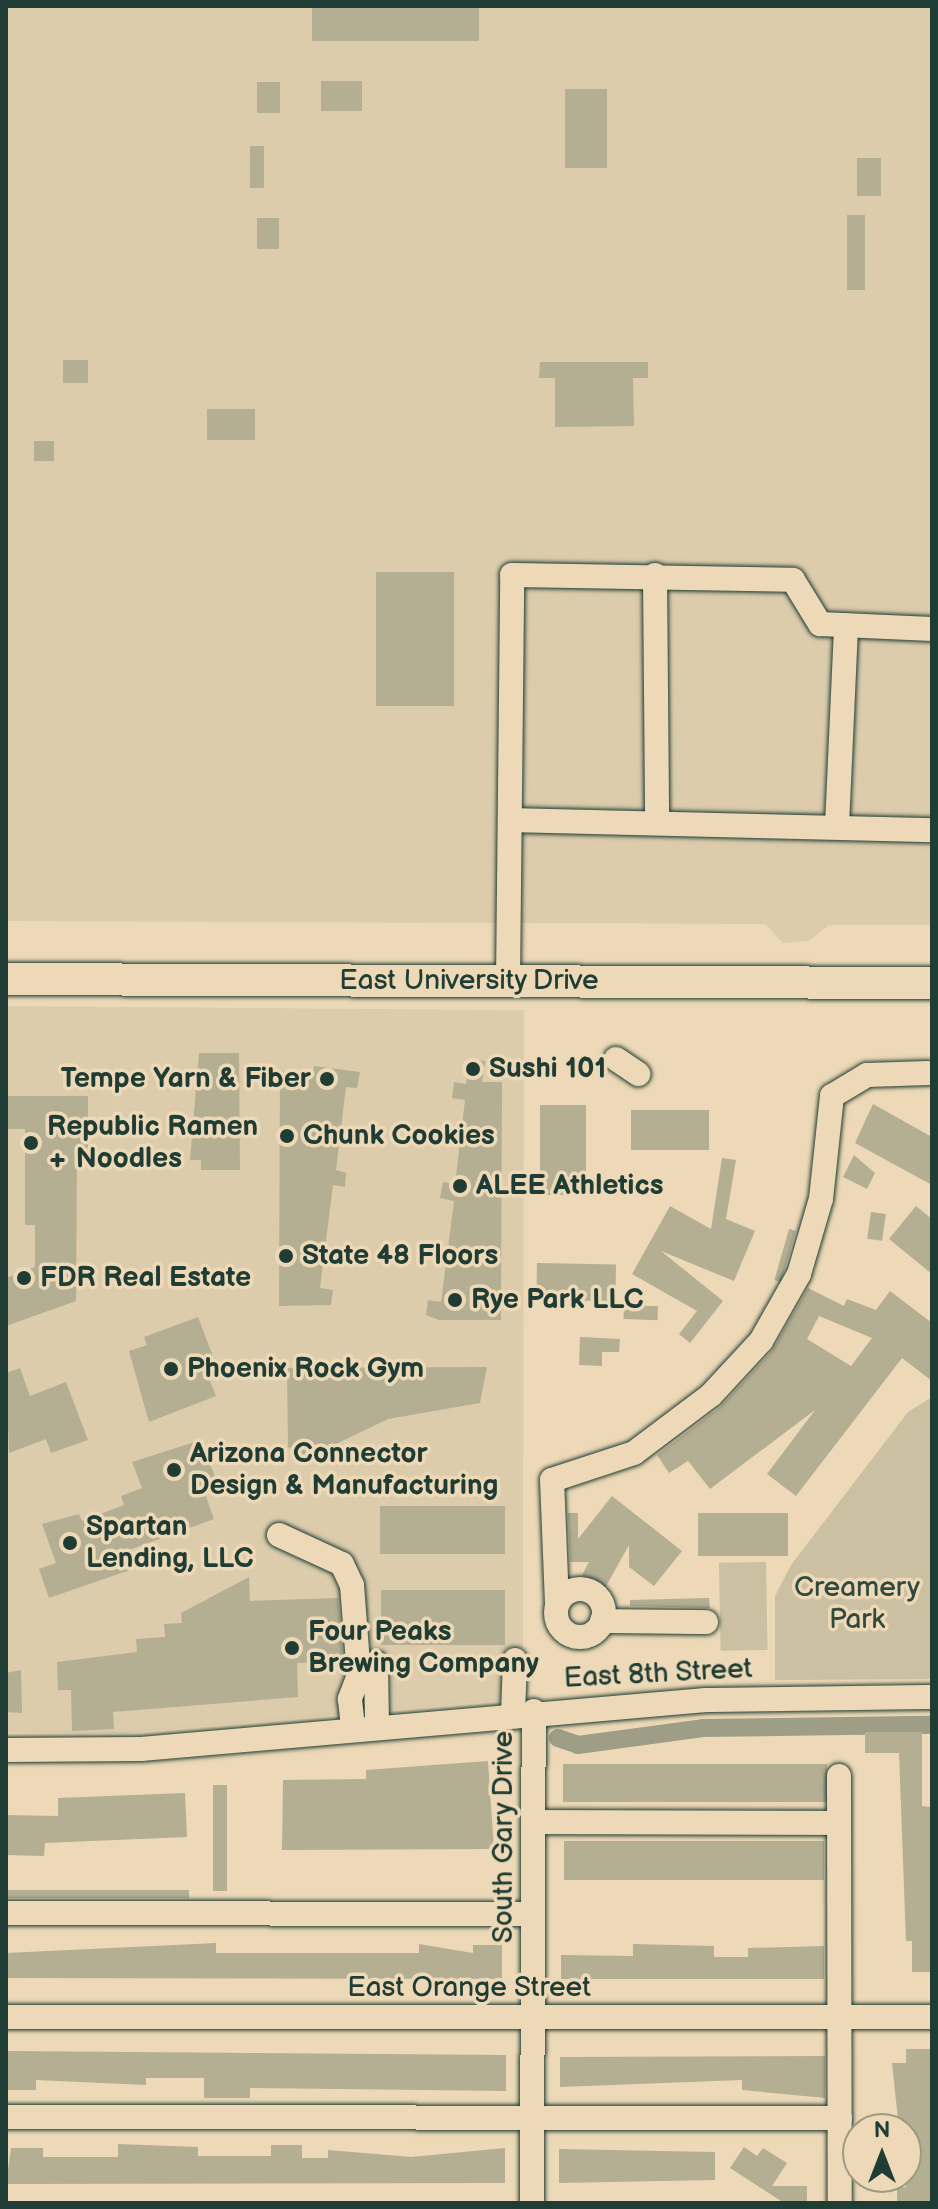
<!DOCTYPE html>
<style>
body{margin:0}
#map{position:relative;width:938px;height:2209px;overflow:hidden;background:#edd9b7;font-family:"Balsamiq Sans",sans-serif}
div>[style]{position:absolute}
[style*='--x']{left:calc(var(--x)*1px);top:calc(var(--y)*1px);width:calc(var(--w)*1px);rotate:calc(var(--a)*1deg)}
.built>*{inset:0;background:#dcccac}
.green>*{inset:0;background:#cbc0a2;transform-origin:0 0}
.canal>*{height:18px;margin:-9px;padding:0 9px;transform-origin:9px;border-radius:9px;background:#9e9d85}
.building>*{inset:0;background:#b4ae93;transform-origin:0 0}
.roads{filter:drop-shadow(0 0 2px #1f3d34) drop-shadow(0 0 2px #1f3d34)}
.minor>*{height:24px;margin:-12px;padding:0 12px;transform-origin:12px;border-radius:12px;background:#edd9b7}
.minor>.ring{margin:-12px;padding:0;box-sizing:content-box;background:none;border:24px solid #edd9b7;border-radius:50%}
.major>*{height:32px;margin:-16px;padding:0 16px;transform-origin:16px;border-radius:16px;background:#edd9b7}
.dots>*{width:22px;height:22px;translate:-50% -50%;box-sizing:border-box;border:4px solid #edd9b7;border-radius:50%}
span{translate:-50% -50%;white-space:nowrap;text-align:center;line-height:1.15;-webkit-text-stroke:7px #edd9b7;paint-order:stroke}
.street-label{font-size:28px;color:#1f3d34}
.poi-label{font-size:28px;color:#1f3d34;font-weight:700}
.left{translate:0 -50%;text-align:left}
.right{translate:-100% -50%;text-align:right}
.park-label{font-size:28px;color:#304a3f}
.frame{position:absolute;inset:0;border:8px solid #1f3d34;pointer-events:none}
.north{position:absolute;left:842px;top:2113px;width:80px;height:80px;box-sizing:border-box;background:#edd9b7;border:2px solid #9b9b83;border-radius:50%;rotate:0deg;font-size:22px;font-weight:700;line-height:32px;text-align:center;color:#1f3d34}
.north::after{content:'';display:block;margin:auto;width:28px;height:36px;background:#1f3d34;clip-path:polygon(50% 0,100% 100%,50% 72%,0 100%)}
</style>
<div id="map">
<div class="built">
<i style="clip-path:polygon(6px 6px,932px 6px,932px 925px,829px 925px,809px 941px,783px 943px,765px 924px,6px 921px)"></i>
<i style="clip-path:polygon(6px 1006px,524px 1010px,523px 1698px,126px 1733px,6px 1732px)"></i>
</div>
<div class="green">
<i style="clip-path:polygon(932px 1397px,932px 1679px,775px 1680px,775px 1596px,791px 1565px,908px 1412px)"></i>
<i style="left:766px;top:1562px;width:88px;height:47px;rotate:89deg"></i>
</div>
<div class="canal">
<i style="--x:558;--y:1738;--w:21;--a:19"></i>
<i style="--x:578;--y:1745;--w:126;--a:-7.7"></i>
<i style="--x:703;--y:1728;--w:229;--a:-0.8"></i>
</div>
<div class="building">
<i style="left:312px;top:6px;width:167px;height:35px"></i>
<i style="left:321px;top:81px;width:41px;height:30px"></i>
<i style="left:257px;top:82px;width:23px;height:31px"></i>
<i style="left:565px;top:89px;width:42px;height:79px"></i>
<i style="left:264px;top:146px;width:42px;height:14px;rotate:90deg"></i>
<i style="left:857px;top:158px;width:24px;height:38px"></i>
<i style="left:847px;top:215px;width:18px;height:75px"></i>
<i style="left:257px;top:218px;width:22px;height:31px"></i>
<i style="left:88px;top:360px;width:23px;height:25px;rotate:90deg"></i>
<i style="clip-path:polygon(540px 362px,648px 362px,648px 378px,633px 378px,634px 426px,555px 427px,555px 378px,539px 378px)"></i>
<i style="left:207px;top:409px;width:48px;height:31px"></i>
<i style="left:34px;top:441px;width:20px;height:20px"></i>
<i style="left:376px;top:572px;width:78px;height:134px"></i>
<i style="clip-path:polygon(199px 1053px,239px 1053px,240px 1170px,201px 1170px,201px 1160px,190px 1160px)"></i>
<i style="clip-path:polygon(470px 1059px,485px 1061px,482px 1082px,502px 1082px,501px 1320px,439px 1320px,426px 1315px,428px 1300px,441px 1302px,454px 1201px,440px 1198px,443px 1182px,455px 1184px,465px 1100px,452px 1098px,454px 1082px,466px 1084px)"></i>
<i style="clip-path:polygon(314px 1066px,360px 1072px,357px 1088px,346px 1087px,336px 1170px,346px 1173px,345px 1187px,333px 1185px,320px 1288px,333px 1290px,331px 1305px,279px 1306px,280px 1071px,313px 1075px)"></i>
<i style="clip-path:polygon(6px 1096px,88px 1096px,88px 1151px,77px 1151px,76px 1301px,6px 1326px,6px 1278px,35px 1267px,35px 1225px,25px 1225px,25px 1129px,6px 1129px)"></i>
<i style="clip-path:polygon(873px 1104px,932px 1137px,932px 1185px,855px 1143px)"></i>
<i style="left:540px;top:1105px;width:46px;height:90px"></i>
<i style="left:631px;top:1110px;width:78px;height:40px"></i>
<i style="clip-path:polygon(854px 1155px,875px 1173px,867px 1189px,843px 1177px)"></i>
<i style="clip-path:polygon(722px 1158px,736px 1160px,726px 1219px,755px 1231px,734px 1281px,661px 1251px,723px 1301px,690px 1343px,679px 1334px,697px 1311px,632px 1274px,670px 1206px,711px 1229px)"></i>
<i style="clip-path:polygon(916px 1206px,932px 1219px,932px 1274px,889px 1239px)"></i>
<i style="left:871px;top:1212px;width:15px;height:27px;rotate:8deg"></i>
<i style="left:789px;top:1229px;width:7px;height:53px;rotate:16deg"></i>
<i style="left:537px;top:1263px;width:79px;height:37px;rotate:1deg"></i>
<i style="clip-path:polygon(evenodd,808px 1288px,844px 1306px,847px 1299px,876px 1310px,890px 1291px,932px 1323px,932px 1381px,902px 1358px,796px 1496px,767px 1474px,815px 1410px,710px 1489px,688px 1461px,669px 1473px,657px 1455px,720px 1407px,772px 1351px,808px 1288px,819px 1316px,872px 1338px,851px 1366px,807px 1339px,819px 1316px)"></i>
<i style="left:624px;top:1305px;width:34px;height:14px;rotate:2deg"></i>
<i style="clip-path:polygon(198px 1317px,217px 1367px,206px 1371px,216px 1396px,149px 1422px,129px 1351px,147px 1345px,144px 1337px)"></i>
<i style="clip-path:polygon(580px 1337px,620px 1339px,619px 1352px,602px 1352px,602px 1366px,579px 1365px)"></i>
<i style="clip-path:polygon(487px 1367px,480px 1403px,388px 1419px,309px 1457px,288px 1447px,287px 1368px)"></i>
<i style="clip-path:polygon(20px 1368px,30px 1396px,66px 1382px,88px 1440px,51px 1453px,46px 1439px,9px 1453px,6px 1373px)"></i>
<i style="clip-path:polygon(201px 1440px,215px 1477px,201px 1482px,214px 1519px,126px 1551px,133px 1569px,49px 1598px,39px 1569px,56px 1563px,42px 1524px,79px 1514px,82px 1521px,124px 1505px,121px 1496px,142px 1488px,132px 1462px)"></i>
<i style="clip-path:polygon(612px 1496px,682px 1551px,654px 1586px,629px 1567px,629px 1545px,605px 1588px,582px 1575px,589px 1562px,570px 1562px,568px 1513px,578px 1513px,578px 1539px)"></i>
<i style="left:380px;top:1506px;width:125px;height:48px"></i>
<i style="left:698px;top:1513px;width:90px;height:43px"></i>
<i style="clip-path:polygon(249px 1577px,250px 1601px,338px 1598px,343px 1661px,297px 1663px,298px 1697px,113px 1712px,114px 1729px,72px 1731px,71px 1690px,58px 1690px,57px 1662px,137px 1652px,136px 1639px,165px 1637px,164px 1624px,182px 1623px,181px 1613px)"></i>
<i style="left:381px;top:1590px;width:124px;height:55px"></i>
<i style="clip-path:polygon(709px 1598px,710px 1608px,630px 1606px,630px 1600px)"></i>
<i style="clip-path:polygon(21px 1670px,22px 1713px,6px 1712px,6px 1673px)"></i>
<i style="clip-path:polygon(865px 1732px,922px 1732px,922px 1806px,932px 1807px,932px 1972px,912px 1972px,912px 1941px,906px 1941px,899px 1753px,865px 1753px)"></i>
<i style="clip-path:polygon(488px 1761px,494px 1849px,282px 1850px,283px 1780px,366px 1779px,366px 1770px)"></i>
<i style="left:563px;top:1764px;width:264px;height:38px"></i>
<i style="left:213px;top:1785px;width:14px;height:106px"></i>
<i style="clip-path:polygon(185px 1793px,187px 1837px,45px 1843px,44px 1856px,6px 1855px,6px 1815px,58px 1816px,58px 1798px)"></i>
<i style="left:824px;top:1841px;width:39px;height:260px;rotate:90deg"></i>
<i style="left:6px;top:1890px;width:183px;height:8px"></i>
<i style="clip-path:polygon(216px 1943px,216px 1953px,419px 1953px,419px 1944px,473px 1953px,473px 1945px,502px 1945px,502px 1979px,6px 1978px,6px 1953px)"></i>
<i style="clip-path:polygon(633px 1944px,714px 1946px,714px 1957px,748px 1957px,748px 1948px,824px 1946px,824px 1979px,561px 1979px,561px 1955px,633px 1956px)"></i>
<i style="clip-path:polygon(906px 2049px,932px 2049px,930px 2203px,897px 2203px,897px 2187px,906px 2187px,906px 2129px,899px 2129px,892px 2063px,906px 2063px)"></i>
<i style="clip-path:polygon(6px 2051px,506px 2055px,506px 2091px,250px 2088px,250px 2098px,204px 2098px,204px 2078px,146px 2078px,146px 2085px,36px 2080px,36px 2090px,6px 2090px)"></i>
<i style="clip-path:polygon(825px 2056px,825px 2098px,742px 2090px,742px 2080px,560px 2087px,560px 2057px)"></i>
<i style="clip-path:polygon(118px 2144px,198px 2147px,198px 2156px,271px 2156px,271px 2145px,302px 2145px,302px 2158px,328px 2158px,328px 2150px,411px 2157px,505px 2148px,505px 2183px,6px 2184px,11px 2148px,43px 2148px,43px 2157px,118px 2157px)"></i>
<i style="clip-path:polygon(744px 2147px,757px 2156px,763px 2148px,787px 2163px,772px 2186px,807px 2186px,807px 2203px,784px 2203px,730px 2168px)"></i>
<i style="clip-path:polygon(559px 2149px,715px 2152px,715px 2180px,559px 2183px)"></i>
</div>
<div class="roads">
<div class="minor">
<i style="--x:655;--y:575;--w:246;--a:89.5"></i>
<i style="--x:510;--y:820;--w:422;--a:1.4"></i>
<i style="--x:837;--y:826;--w:201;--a:-87.4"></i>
<i style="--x:508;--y:982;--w:407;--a:-89.4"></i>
<i style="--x:512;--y:575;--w:281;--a:1"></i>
<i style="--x:793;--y:580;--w:52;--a:58.5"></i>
<i style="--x:820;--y:624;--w:112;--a:2.6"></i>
<i style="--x:616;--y:1059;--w:27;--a:34"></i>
<i style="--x:279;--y:1535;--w:69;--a:24.7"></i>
<i style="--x:342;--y:1564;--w:23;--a:65"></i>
<i style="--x:352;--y:1585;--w:90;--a:85.6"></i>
<i style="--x:359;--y:1675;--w:26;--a:111"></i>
<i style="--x:350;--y:1699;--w:31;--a:84"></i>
<i class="ring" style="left:556px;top:1589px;width:24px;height:24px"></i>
<i style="--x:557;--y:1604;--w:124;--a:-92.3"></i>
<i style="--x:552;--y:1480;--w:86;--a:-18.2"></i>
<i style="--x:634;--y:1453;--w:96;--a:-37"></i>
<i style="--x:711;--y:1395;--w:74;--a:-47.2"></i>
<i style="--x:761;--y:1341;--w:77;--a:-60.4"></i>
<i style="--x:799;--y:1274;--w:78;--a:-73.7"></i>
<i style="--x:821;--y:1199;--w:104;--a:-83.9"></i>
<i style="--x:832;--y:1096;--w:41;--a:-31"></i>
<i style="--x:867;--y:1075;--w:61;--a:-1.9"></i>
<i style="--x:602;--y:1621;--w:104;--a:0.6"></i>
<i style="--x:376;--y:1663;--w:64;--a:89.1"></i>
<i style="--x:513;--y:1714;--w:54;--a:-87.9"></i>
<i style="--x:6;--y:1750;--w:135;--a:-0.4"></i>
<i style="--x:141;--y:1749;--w:567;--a:-4.96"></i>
<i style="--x:706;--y:1700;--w:226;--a:-0.8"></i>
<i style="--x:839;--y:1776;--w:427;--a:89.9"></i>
<i style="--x:534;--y:1822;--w:305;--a:0.2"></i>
<i style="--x:6;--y:1913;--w:527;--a:0.11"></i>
<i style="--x:6;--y:2017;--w:926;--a:0"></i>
<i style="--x:6;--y:2117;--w:834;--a:0.07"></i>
<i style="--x:532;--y:2203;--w:492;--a:-89.8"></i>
</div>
<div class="major">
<i style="--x:6;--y:979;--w:926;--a:0.25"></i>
</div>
</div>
<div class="dots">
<i style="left:473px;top:1069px;background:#1f3d34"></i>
<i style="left:327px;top:1079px;background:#1f3d34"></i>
<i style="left:287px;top:1136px;background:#1f3d34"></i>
<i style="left:31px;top:1143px;background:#1f3d34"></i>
<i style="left:460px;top:1186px;background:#1f3d34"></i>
<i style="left:286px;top:1256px;background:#1f3d34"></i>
<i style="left:24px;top:1278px;background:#1f3d34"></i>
<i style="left:455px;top:1300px;background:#1f3d34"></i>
<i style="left:171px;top:1369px;background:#1f3d34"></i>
<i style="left:174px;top:1470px;background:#1f3d34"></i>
<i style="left:70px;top:1543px;background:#1f3d34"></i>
<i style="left:292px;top:1648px;background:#1f3d34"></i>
</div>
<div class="street-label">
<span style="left:469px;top:981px">East University Drive</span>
<span style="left:658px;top:1674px;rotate:-3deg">East 8th Street</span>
<span style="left:504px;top:1837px;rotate:-90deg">South Gary Drive</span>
<span style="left:469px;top:1988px">East Orange Street</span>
</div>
<div class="poi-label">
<span class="left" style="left:489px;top:1069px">Sushi 101</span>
<span class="right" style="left:311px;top:1079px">Tempe Yarn &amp; Fiber</span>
<span class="left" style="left:47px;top:1143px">Republic Ramen<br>+ Noodles</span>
<span class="left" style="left:303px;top:1136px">Chunk Cookies</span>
<span class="left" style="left:476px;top:1186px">ALEE Athletics</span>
<span class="left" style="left:302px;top:1256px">State 48 Floors</span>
<span class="left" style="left:40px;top:1278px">FDR Real Estate</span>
<span class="left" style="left:471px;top:1300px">Rye Park LLC</span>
<span class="left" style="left:187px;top:1369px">Phoenix Rock Gym</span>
<span class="left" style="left:190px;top:1470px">Arizona Connector<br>Design &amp; Manufacturing</span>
<span class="left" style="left:86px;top:1543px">Spartan<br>Lending, LLC</span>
<span class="left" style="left:308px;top:1648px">Four Peaks<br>Brewing Company</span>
</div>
<div class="park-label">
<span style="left:857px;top:1604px">Creamery<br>Park</span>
</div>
<div class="frame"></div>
<div class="north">N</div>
</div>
